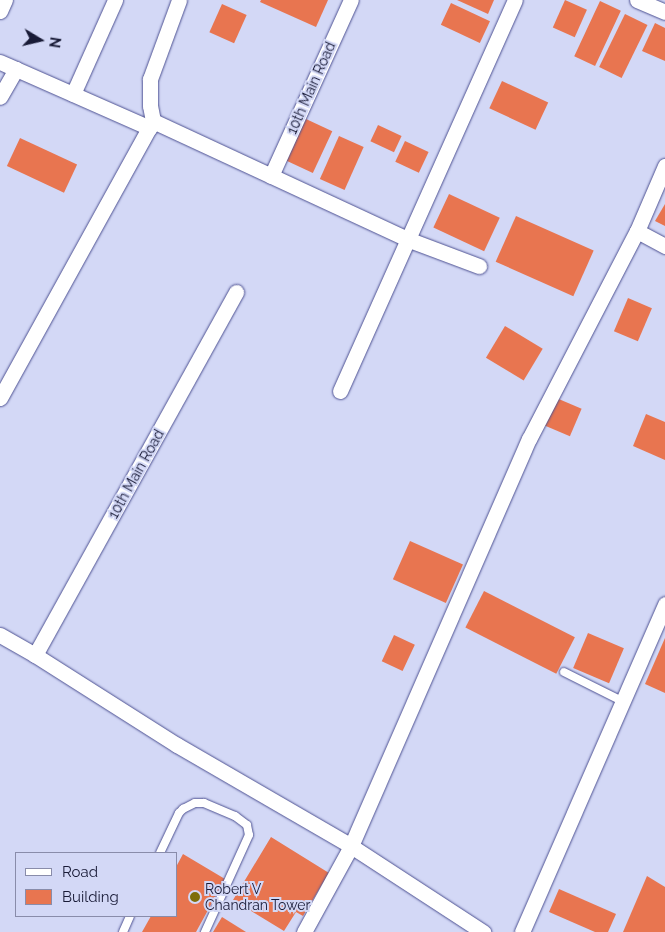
<!DOCTYPE html>
<style>
body{margin:0}
#map{position:relative;width:665px;height:932px;overflow:hidden;background:#d3d8f6;font-family:Raleway,sans-serif}
div>[style]{position:absolute}
[style*='--x']{left:calc(var(--x)*1px);top:calc(var(--y)*1px);width:calc(var(--w)*1px);rotate:calc(var(--a)*1deg)}
.building>*{inset:0;background:#e87550;transform-origin:0 0}
.roads{filter:drop-shadow(0 0 1px #4d5192) drop-shadow(0 0 1px #4d5192)}
.lane>*{height:8px;margin:-4px;padding:0 4px;transform-origin:4px;border-radius:4px;background:#fff}
.street>*{height:15px;margin:-7.5px;padding:0 7.5px;transform-origin:7.5px;border-radius:7.5px;background:#fff}
.dots>*{width:14px;height:14px;translate:-50% -50%;box-sizing:border-box;border:2px solid #d3d8f6;border-radius:50%}
span{translate:-50% -50%;white-space:nowrap;text-align:center;line-height:1.15;-webkit-text-stroke:4px #d3d8f6;paint-order:stroke}
.street-label{font-size:14px;color:#191b37}
.poi-label{font-size:14px;color:#191b37}
.left{translate:0 -50%;text-align:left}
.legend{position:absolute;left:15px;top:852px;width:162px;height:65px;box-sizing:border-box;background:#d3d8f6;border:1px solid #898caa;margin:0;padding:6px 9px;list-style:none;font-size:15px;color:#191b37}
.legend li{display:flex;align-items:center;gap:10px;height:25px}
.legend b{width:25px;border:1px solid #898caa}
.north{position:absolute;left:15px;top:15px;width:50px;height:50px;-webkit-text-stroke:4px #d3d8f6;paint-order:stroke;rotate:99deg;font-size:14px;font-weight:700;line-height:20px;text-align:center;color:#191b37}
.north::after{content:'';display:block;margin:auto;width:18px;height:22px;background:#191b37;clip-path:polygon(50% 0,100% 100%,50% 72%,0 100%)}
</style>
<div id="map">
<div class="building">
<i style="clip-path:polygon(261px 0,328px 0,316px 27px,260px 2px)"></i>
<i style="clip-path:polygon(457px 0,494px 0,488px 14px)"></i>
<i style="left:565px;top:0;width:24px;height:30px;rotate:24deg"></i>
<i style="left:600px;top:1px;width:23px;height:61px;rotate:25deg"></i>
<i style="left:451px;top:3px;width:43px;height:24px;rotate:25deg"></i>
<i style="left:222px;top:4px;width:27px;height:31px;rotate:24deg"></i>
<i style="left:625px;top:14px;width:25px;height:59px;rotate:26deg"></i>
<i style="clip-path:polygon(655px 23px,665px 28px,665px 61px,642px 51px)"></i>
<i style="left:502px;top:81px;width:51px;height:30px;rotate:25deg"></i>
<i style="left:306px;top:119px;width:29px;height:46px;rotate:25deg"></i>
<i style="left:378px;top:125px;width:26px;height:18px;rotate:25deg"></i>
<i style="left:339px;top:136px;width:27px;height:47px;rotate:24deg"></i>
<i style="left:20px;top:138px;width:63px;height:31px;rotate:25deg"></i>
<i style="left:405px;top:141px;width:26px;height:23px;rotate:25deg"></i>
<i style="left:449px;top:194px;width:56px;height:37px;rotate:25deg"></i>
<i style="clip-path:polygon(665px 204px,665px 226px,655px 221px)"></i>
<i style="left:516px;top:216px;width:85px;height:50px;rotate:24deg"></i>
<i style="left:628px;top:298px;width:26px;height:36px;rotate:23deg"></i>
<i style="left:505px;top:326px;width:44px;height:37px;rotate:31deg"></i>
<i style="left:554px;top:397px;width:30px;height:30px;rotate:23deg"></i>
<i style="clip-path:polygon(646px 414px,665px 422px,665px 460px,633px 446px)"></i>
<i style="left:410px;top:541px;width:58px;height:42px;rotate:24deg"></i>
<i style="left:484px;top:591px;width:102px;height:41px;rotate:27deg"></i>
<i style="left:588px;top:633px;width:39px;height:38px;rotate:23deg"></i>
<i style="left:394px;top:635px;width:23px;height:29px;rotate:25deg"></i>
<i style="clip-path:polygon(665px 638px,665px 693px,645px 684px)"></i>
<i style="clip-path:polygon(271px 837px,329px 873px,303px 916px,296px 912px,284px 931px,233px 900px)"></i>
<i style="clip-path:polygon(183px 854px,225px 879px,196px 932px,142px 932px,151px 916px,176px 916px,176px 867px)"></i>
<i style="clip-path:polygon(647px 876px,665px 887px,665px 932px,623px 932px)"></i>
<i style="clip-path:polygon(559px 889px,616px 914px,608px 932px,595px 932px,549px 912px)"></i>
<i style="clip-path:polygon(222px 917px,246px 932px,213px 932px)"></i>
</div>
<div class="roads">
<div class="lane">
<i style="--x:564;--y:672;--w:65;--a:26.6"></i>
<i style="--x:160;--y:853;--w:44;--a:-64.6"></i>
<i style="--x:179;--y:813;--w:6;--a:-45"></i>
<i style="--x:183;--y:809;--w:13;--a:-27"></i>
<i style="--x:195;--y:803;--w:9;--a:0"></i>
<i style="--x:204;--y:803;--w:34;--a:23"></i>
<i style="--x:235;--y:816;--w:15;--a:37"></i>
<i style="--x:247;--y:825;--w:10;--a:79"></i>
<i style="--x:249;--y:835;--w:107;--a:114.4"></i>
<i style="--x:123;--y:932;--w:17;--a:-66"></i>
</div>
<div class="street">
<i style="--x:637;--y:0;--w:30;--a:23"></i>
<i style="--x:0;--y:11;--w:12;--a:-66"></i>
<i style="--x:0;--y:62;--w:17;--a:24"></i>
<i style="--x:16;--y:69;--w:32;--a:120"></i>
<i style="--x:16;--y:69;--w:146;--a:23.8"></i>
<i style="--x:73;--y:94;--w:103;--a:-65.9"></i>
<i style="--x:153;--y:121;--w:280;--a:24.9"></i>
<i style="--x:407;--y:239;--w:77;--a:20.6"></i>
<i style="--x:271;--y:176;--w:193;--a:-65.6"></i>
<i style="--x:637;--y:231;--w:71;--a:-66.7"></i>
<i style="--x:340;--y:391;--w:428;--a:-65.9"></i>
<i style="--x:0;--y:398;--w:316;--a:-61.1"></i>
<i style="--x:153;--y:121;--w:15;--a:-101"></i>
<i style="--x:150;--y:106;--w:27;--a:-90"></i>
<i style="--x:150;--y:79;--w:84;--a:-69.8"></i>
<i style="--x:0;--y:635;--w:40;--a:29.7"></i>
<i style="--x:35;--y:655;--w:168;--a:32.4"></i>
<i style="--x:177;--y:745;--w:201;--a:30.1"></i>
<i style="--x:351;--y:846;--w:158;--a:33.1"></i>
<i style="--x:35;--y:655;--w:415;--a:-61"></i>
<i style="--x:304;--y:932;--w:98;--a:-61.3"></i>
<i style="--x:351;--y:846;--w:444;--a:-66.4"></i>
<i style="--x:529;--y:439;--w:234;--a:-62.6"></i>
<i style="--x:637;--y:231;--w:32;--a:28"></i>
<i style="--x:522;--y:932;--w:358;--a:-66.4"></i>
</div>
</div>
<div class="dots">
<i style="left:195px;top:897px;background:#7e6d09"></i>
</div>
<div class="street-label">
<span style="left:311px;top:88px;rotate:-66deg">10th Main Road</span>
<span style="left:136px;top:474px;rotate:-61deg">10th Main Road</span>
</div>
<div class="poi-label">
<span class="left" style="left:205px;top:897px">Robert V<br>Chandran Tower</span>
</div>
<ul class="legend">
<li><b style="height:6px;background:#fff"></b>Road</li>
<li><b style="height:14px;background:#e87550"></b>Building</li>
</ul>
<div class="north">N</div>
</div>
